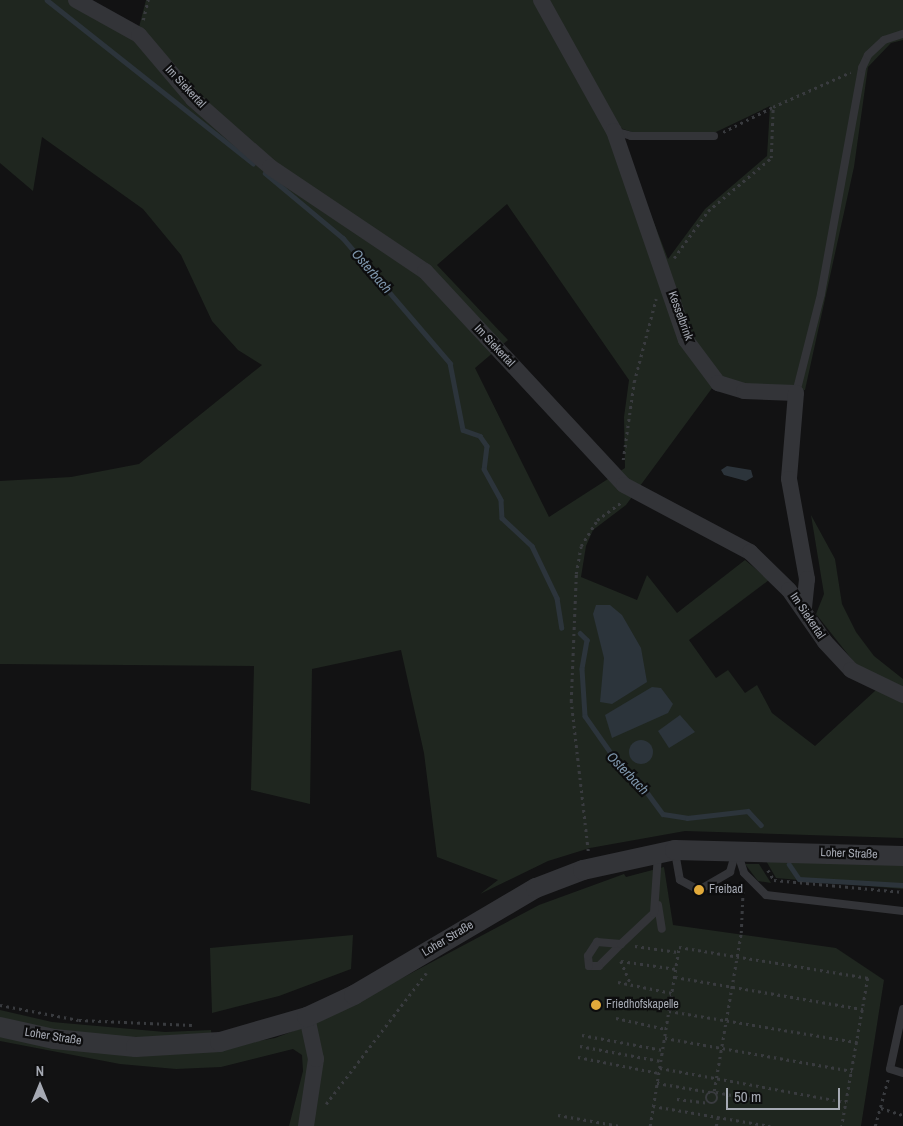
<!DOCTYPE html>
<meta charset="utf-8">
<style>
body{margin:0}
#map{position:relative;width:903px;height:1126px;overflow:hidden;background:#121213;font-family:"Archivo Narrow",sans-serif}
div>[style]{position:absolute}
[style*='--x']{left:calc(var(--x)*1px);top:calc(var(--y)*1px);width:calc(var(--w)*1px);rotate:calc(var(--a)*1deg)}
.green>*{inset:0;background:#1f261f}
.water>*{inset:0;background:#2c343b}
.round{border-radius:50%}
.stream>*{height:4.5px;margin:-2.25px;padding:0 2.25px;transform-origin:2.25px;border-radius:2.25px;background:#2c343b}
.path>*{height:2.5px;margin-top:-1.25px;transform-origin:0;background:repeating-linear-gradient(90deg,#393b3f 0 2.5px,transparent 0 6.5px)}
.path>.ring{margin:-1.25px;padding:0;box-sizing:content-box;background:none;border:2.5px solid #393b3f;border-radius:50%}
.service>*{height:8px;margin:-4px;padding:0 4px;transform-origin:4px;border-radius:4px;background:#333438}
.minor>*{height:16px;margin:-8px;padding:0 8px;transform-origin:8px;border-radius:8px;background:#333438}
.tertiary>*{height:20px;margin:-10px;padding:0 10px;transform-origin:10px;border-radius:10px;background:#333438}
.dots>*{width:14px;height:14px;translate:-50% -50%;box-sizing:border-box;border:2px solid #0d0d0e;border-radius:50%}
span{translate:-50% -50%;white-space:nowrap;text-align:center;line-height:1.15;-webkit-text-stroke:4.5px #0d0d0e;paint-order:stroke}
.street-label{font-size:12px;color:#a5a9b3}
.poi-label{font-size:12px;color:#a5a9b3}
.left{translate:0 -50%;text-align:left}
.water-label{font-size:14px;color:#7e96ac;font-style:italic}
.north{position:absolute;left:15px;top:1061px;width:50px;height:50px;-webkit-text-stroke:4px #0d0d0e;paint-order:stroke;rotate:0deg;font-size:14px;font-weight:700;line-height:20px;text-align:center;color:#a5a9b3}
.north::after{content:'';display:block;margin:auto;width:18px;height:22px;background:#a5a9b3;clip-path:polygon(50% 0,100% 100%,50% 72%,0 100%)}
.scale{position:absolute;left:726px;top:1088px;width:114px;height:22px;box-sizing:border-box;border:2px solid #a5a9b3;border-top:0;padding-left:6px;font-size:15px;line-height:18px;white-space:nowrap;color:#a5a9b3;-webkit-text-stroke:4px #0d0d0e;paint-order:stroke}
</style>
<div id="map">
<div class="green">
<i style="clip-path:polygon(evenodd,0 0,87px 0,138px 31px,146px 0,903px 0,903px 40px,891px 43px,868px 67px,854px 167px,805px 390px,744px 388px,718px 380px,626px 505px,593px 530px,586px 546px,581px 577px,637px 600px,647px 575px,677px 613px,745px 560px,769px 580px,689px 640px,716px 678px,728px 670px,745px 693px,757px 685px,772px 713px,815px 746px,876px 690px,816px 614px,824px 594px,811px 515px,835px 559px,842px 604px,856px 632px,874px 656px,903px 679px,903px 838px,685px 831px,590px 848px,548px 861px,480px 894px,498px 880px,437px 857px,424px 753px,401px 650px,312px 669px,310px 804px,251px 790px,254px 666px,0 664px,0 481px,71px 477px,139px 464px,262px 365px,238px 350px,212px 321px,181px 255px,143px 209px,42px 137px,33px 191px,0 163px,0 0,770px 106px,767px 156px,705px 209px,668px 259px,617px 127px,632px 132px,716px 132px,770px 106px,0 0,507px 204px,629px 380px,624px 417px,625px 468px,549px 517px,475px 368px,508px 340px,437px 265px,507px 204px)"></i>
<i style="clip-path:polygon(765px 859px,903px 864px,903px 889px,776px 878px)"></i>
<i style="clip-path:polygon(745px 864px,759px 864px,771px 883px,758px 881px)"></i>
<i style="clip-path:polygon(664px 867px,673px 925px,836px 948px,884px 980px,861px 1126px,289px 1126px,303px 1071px,302px 1055px,293px 1049px,221px 1067px,176px 1069px,120px 1064px,0 1041px,0 1010px,52px 1022px,165px 1032px,211px 1030px,213px 1049px,275px 1038px,325px 1019px,539px 905px,624px 874px,626px 877px)"></i>
<i style="clip-path:polygon(353px 935px,351px 969px,279px 996px,212px 1013px,210px 948px)"></i>
</div>
<div class="water">
<i style="clip-path:polygon(727px 466px,751px 470px,753px 477px,746px 481px,724px 475px,721px 470px)"></i>
<i style="clip-path:polygon(596px 605px,610px 605px,622px 615px,641px 648px,647px 682px,612px 704px,600px 702px,604px 658px,593px 614px)"></i>
<i style="clip-path:polygon(652px 687px,661px 688px,673px 704px,668px 713px,612px 738px,605px 715px)"></i>
<i style="clip-path:polygon(680px 715px,695px 732px,669px 748px,658px 731px)"></i>
<i class="round" style="left:629px;top:740px;width:24px;height:24px"></i>
</div>
<div class="stream">
<i style="--x:47;--y:0;--w:263;--a:38.4"></i>
<i style="--x:265;--y:173;--w:102;--a:39.8"></i>
<i style="--x:343;--y:238;--w:165;--a:49.4"></i>
<i style="--x:450;--y:363;--w:68;--a:79"></i>
<i style="--x:463;--y:430;--w:18;--a:19"></i>
<i style="--x:480;--y:436;--w:12;--a:55"></i>
<i style="--x:487;--y:446;--w:23;--a:97"></i>
<i style="--x:484;--y:469;--w:35;--a:61"></i>
<i style="--x:501;--y:500;--w:18;--a:87"></i>
<i style="--x:502;--y:518;--w:41;--a:43"></i>
<i style="--x:532;--y:546;--w:58;--a:64.3"></i>
<i style="--x:557;--y:598;--w:30;--a:81"></i>
<i style="--x:580;--y:633;--w:10;--a:45"></i>
<i style="--x:587;--y:640;--w:29;--a:100"></i>
<i style="--x:582;--y:669;--w:47;--a:86.3"></i>
<i style="--x:585;--y:716;--w:70;--a:54.9"></i>
<i style="--x:625;--y:773;--w:15;--a:28"></i>
<i style="--x:638;--y:780;--w:42;--a:53.7"></i>
<i style="--x:663;--y:814;--w:24;--a:9"></i>
<i style="--x:687;--y:818;--w:61;--a:-6.5"></i>
<i style="--x:748;--y:811;--w:19;--a:47"></i>
<i style="--x:789;--y:864;--w:18;--a:56"></i>
<i style="--x:799;--y:879;--w:104;--a:3.3"></i>
</div>
<div class="path">
<i style="--x:143;--y:20;--w:21;--a:-76"></i>
<i style="--x:723;--y:132;--w:56;--a:-26.6"></i>
<i style="--x:674;--y:258;--w:58;--a:-54.1"></i>
<i style="--x:708;--y:211;--w:82;--a:-40.1"></i>
<i style="--x:771;--y:158;--w:51;--a:-87.8"></i>
<i style="--x:773;--y:107;--w:85;--a:-24.2"></i>
<i style="--x:623;--y:460;--w:79;--a:-82"></i>
<i style="--x:634;--y:382;--w:86;--a:-75.2"></i>
<i style="--x:588;--y:851;--w:151;--a:-96.5"></i>
<i style="--x:571;--y:701;--w:127;--a:-87.7"></i>
<i style="--x:576;--y:574;--w:28;--a:-80"></i>
<i style="--x:581;--y:546;--w:31;--a:-58"></i>
<i style="--x:597;--y:520;--w:32;--a:-36"></i>
<i style="--x:768;--y:870;--w:12;--a:59"></i>
<i style="--x:774;--y:880;--w:130;--a:5.3"></i>
<i style="--x:635;--y:946;--w:43;--a:7.9"></i>
<i style="--x:621;--y:961;--w:56;--a:8.3"></i>
<i style="--x:621;--y:961;--w:26;--a:67"></i>
<i style="--x:675;--y:977;--w:191;--a:9.7"></i>
<i style="--x:618;--y:982;--w:55;--a:11.5"></i>
<i style="--x:0;--y:1005;--w:80;--a:10.8"></i>
<i style="--x:79;--y:1020;--w:113;--a:2.5"></i>
<i style="--x:669;--y:1011;--w:191;--a:9.4"></i>
<i style="--x:616;--y:1018;--w:51;--a:12.4"></i>
<i style="--x:582;--y:1035;--w:82;--a:10.5"></i>
<i style="--x:665;--y:1038;--w:190;--a:10"></i>
<i style="--x:580;--y:1046;--w:82;--a:10.5"></i>
<i style="--x:578;--y:1057;--w:83;--a:11.2"></i>
<i style="--x:660;--y:1068;--w:189;--a:10.4"></i>
<i style="--x:657;--y:1083;--w:54;--a:9.6"></i>
<i style="--x:714;--y:1091;--w:160;--a:-80.3"></i>
<i style="--x:741;--y:933;--w:45;--a:-87.5"></i>
<i class="ring" style="left:706px;top:1092px;width:9.5px;height:9.5px"></i>
<i style="--x:716;--y:1092;--w:43;--a:10.8"></i>
<i style="--x:677;--y:1099;--w:31;--a:7"></i>
<i style="--x:326;--y:1104;--w:165;--a:-52.6"></i>
<i style="--x:653;--y:1106;--w:119;--a:9.7"></i>
<i style="--x:881;--y:1108;--w:23;--a:18"></i>
<i style="--x:558;--y:1115;--w:63;--a:10.1"></i>
<i style="--x:650;--y:1126;--w:181;--a:-80.8"></i>
<i style="--x:679;--y:947;--w:192;--a:9.3"></i>
<i style="--x:868;--y:978;--w:150;--a:100"></i>
<i style="--x:716;--y:1126;--w:9;--a:-77"></i>
<i style="--x:875;--y:1126;--w:49;--a:-74.5"></i>
</div>
<div class="service">
<i style="--x:614;--y:131;--w:18;--a:16"></i>
<i style="--x:631;--y:136;--w:83;--a:0"></i>
<i style="--x:796;--y:393;--w:102;--a:-75.8"></i>
<i style="--x:821;--y:294;--w:230;--a:-79.7"></i>
<i style="--x:862;--y:68;--w:14;--a:-65"></i>
<i style="--x:868;--y:55;--w:22;--a:-43"></i>
<i style="--x:884;--y:40;--w:20;--a:-18"></i>
<i style="--x:737;--y:851;--w:23;--a:72"></i>
<i style="--x:744;--y:873;--w:31;--a:45"></i>
<i style="--x:766;--y:895;--w:138;--a:6.7"></i>
<i style="--x:675;--y:852;--w:28;--a:80"></i>
<i style="--x:680;--y:880;--w:21;--a:28"></i>
<i style="--x:699;--y:890;--w:36;--a:-30"></i>
<i style="--x:730;--y:872;--w:19;--a:-74"></i>
<i style="--x:658;--y:905;--w:24;--a:81"></i>
<i style="--x:621;--y:944;--w:31;--a:135"></i>
<i style="--x:599;--y:966;--w:10;--a:180"></i>
<i style="--x:589;--y:966;--w:10;--a:-96"></i>
<i style="--x:588;--y:956;--w:17;--a:-57"></i>
<i style="--x:597;--y:942;--w:24;--a:5"></i>
<i style="--x:621;--y:944;--w:45;--a:-43.2"></i>
<i style="--x:654;--y:913;--w:58;--a:-86.1"></i>
<i style="--x:903;--y:1009;--w:61;--a:102.2"></i>
<i style="--x:890;--y:1069;--w:14;--a:17"></i>
</div>
<div class="minor">
<i style="--x:76;--y:0;--w:72;--a:29.1"></i>
<i style="--x:139;--y:35;--w:84;--a:49.8"></i>
<i style="--x:193;--y:99;--w:103;--a:41.4"></i>
<i style="--x:270;--y:167;--w:187;--a:33.9"></i>
<i style="--x:425;--y:271;--w:292;--a:47.1"></i>
<i style="--x:624;--y:485;--w:143;--a:28"></i>
<i style="--x:750;--y:552;--w:54;--a:44.3"></i>
<i style="--x:789;--y:590;--w:63;--a:55.3"></i>
<i style="--x:825;--y:642;--w:38;--a:47"></i>
<i style="--x:851;--y:670;--w:58;--a:25.7"></i>
<i style="--x:541;--y:0;--w:150;--a:60.9"></i>
<i style="--x:614;--y:131;--w:221;--a:71"></i>
<i style="--x:686;--y:340;--w:54;--a:53.3"></i>
<i style="--x:718;--y:383;--w:27;--a:17"></i>
<i style="--x:744;--y:391;--w:52;--a:2.2"></i>
<i style="--x:796;--y:393;--w:86;--a:94.7"></i>
<i style="--x:789;--y:479;--w:102;--a:79.8"></i>
<i style="--x:807;--y:579;--w:30;--a:96"></i>
<i style="--x:306;--y:1126;--w:68;--a:-81.5"></i>
<i style="--x:316;--y:1059;--w:43;--a:-102.1"></i>
</div>
<div class="tertiary">
<i style="--x:0;--y:1027;--w:55;--a:12.5"></i>
<i style="--x:54;--y:1039;--w:82;--a:5.6"></i>
<i style="--x:136;--y:1047;--w:84;--a:-3.4"></i>
<i style="--x:220;--y:1042;--w:91;--a:-16"></i>
<i style="--x:307;--y:1017;--w:52;--a:-25.1"></i>
<i style="--x:354;--y:995;--w:211;--a:-30.5"></i>
<i style="--x:536;--y:888;--w:50;--a:-21"></i>
<i style="--x:583;--y:870;--w:94;--a:-12.3"></i>
<i style="--x:675;--y:850;--w:228;--a:1.5"></i>
</div>
<div class="dots">
<i style="left:699px;top:890px;background:#e2aa3b"></i>
<i style="left:596px;top:1005px;background:#e2aa3b"></i>
</div>
<div class="street-label">
<span style="left:185px;top:87px;rotate:47deg">Im Siekertal</span>
<span style="left:680px;top:316px;rotate:70deg">Kesselbrink</span>
<span style="left:494px;top:346px;rotate:47deg">Im Siekertal</span>
<span style="left:807px;top:616px;rotate:56deg">Im Siekertal</span>
<span style="left:849px;top:854px;rotate:2deg">Loher Straße</span>
<span style="left:448px;top:939px;rotate:-31deg">Loher Straße</span>
<span style="left:53px;top:1037px;rotate:9deg">Loher Straße</span>
</div>
<div class="poi-label">
<span class="left" style="left:709px;top:890px">Freibad</span>
<span class="left" style="left:606px;top:1005px">Friedhofskapelle</span>
</div>
<div class="water-label">
<span style="left:372px;top:271px;rotate:49deg">Osterbach</span>
<span style="left:628px;top:773px;rotate:46deg">Osterbach</span>
</div>
<div class="north">N</div>
<div class="scale">50 m</div>
</div>
